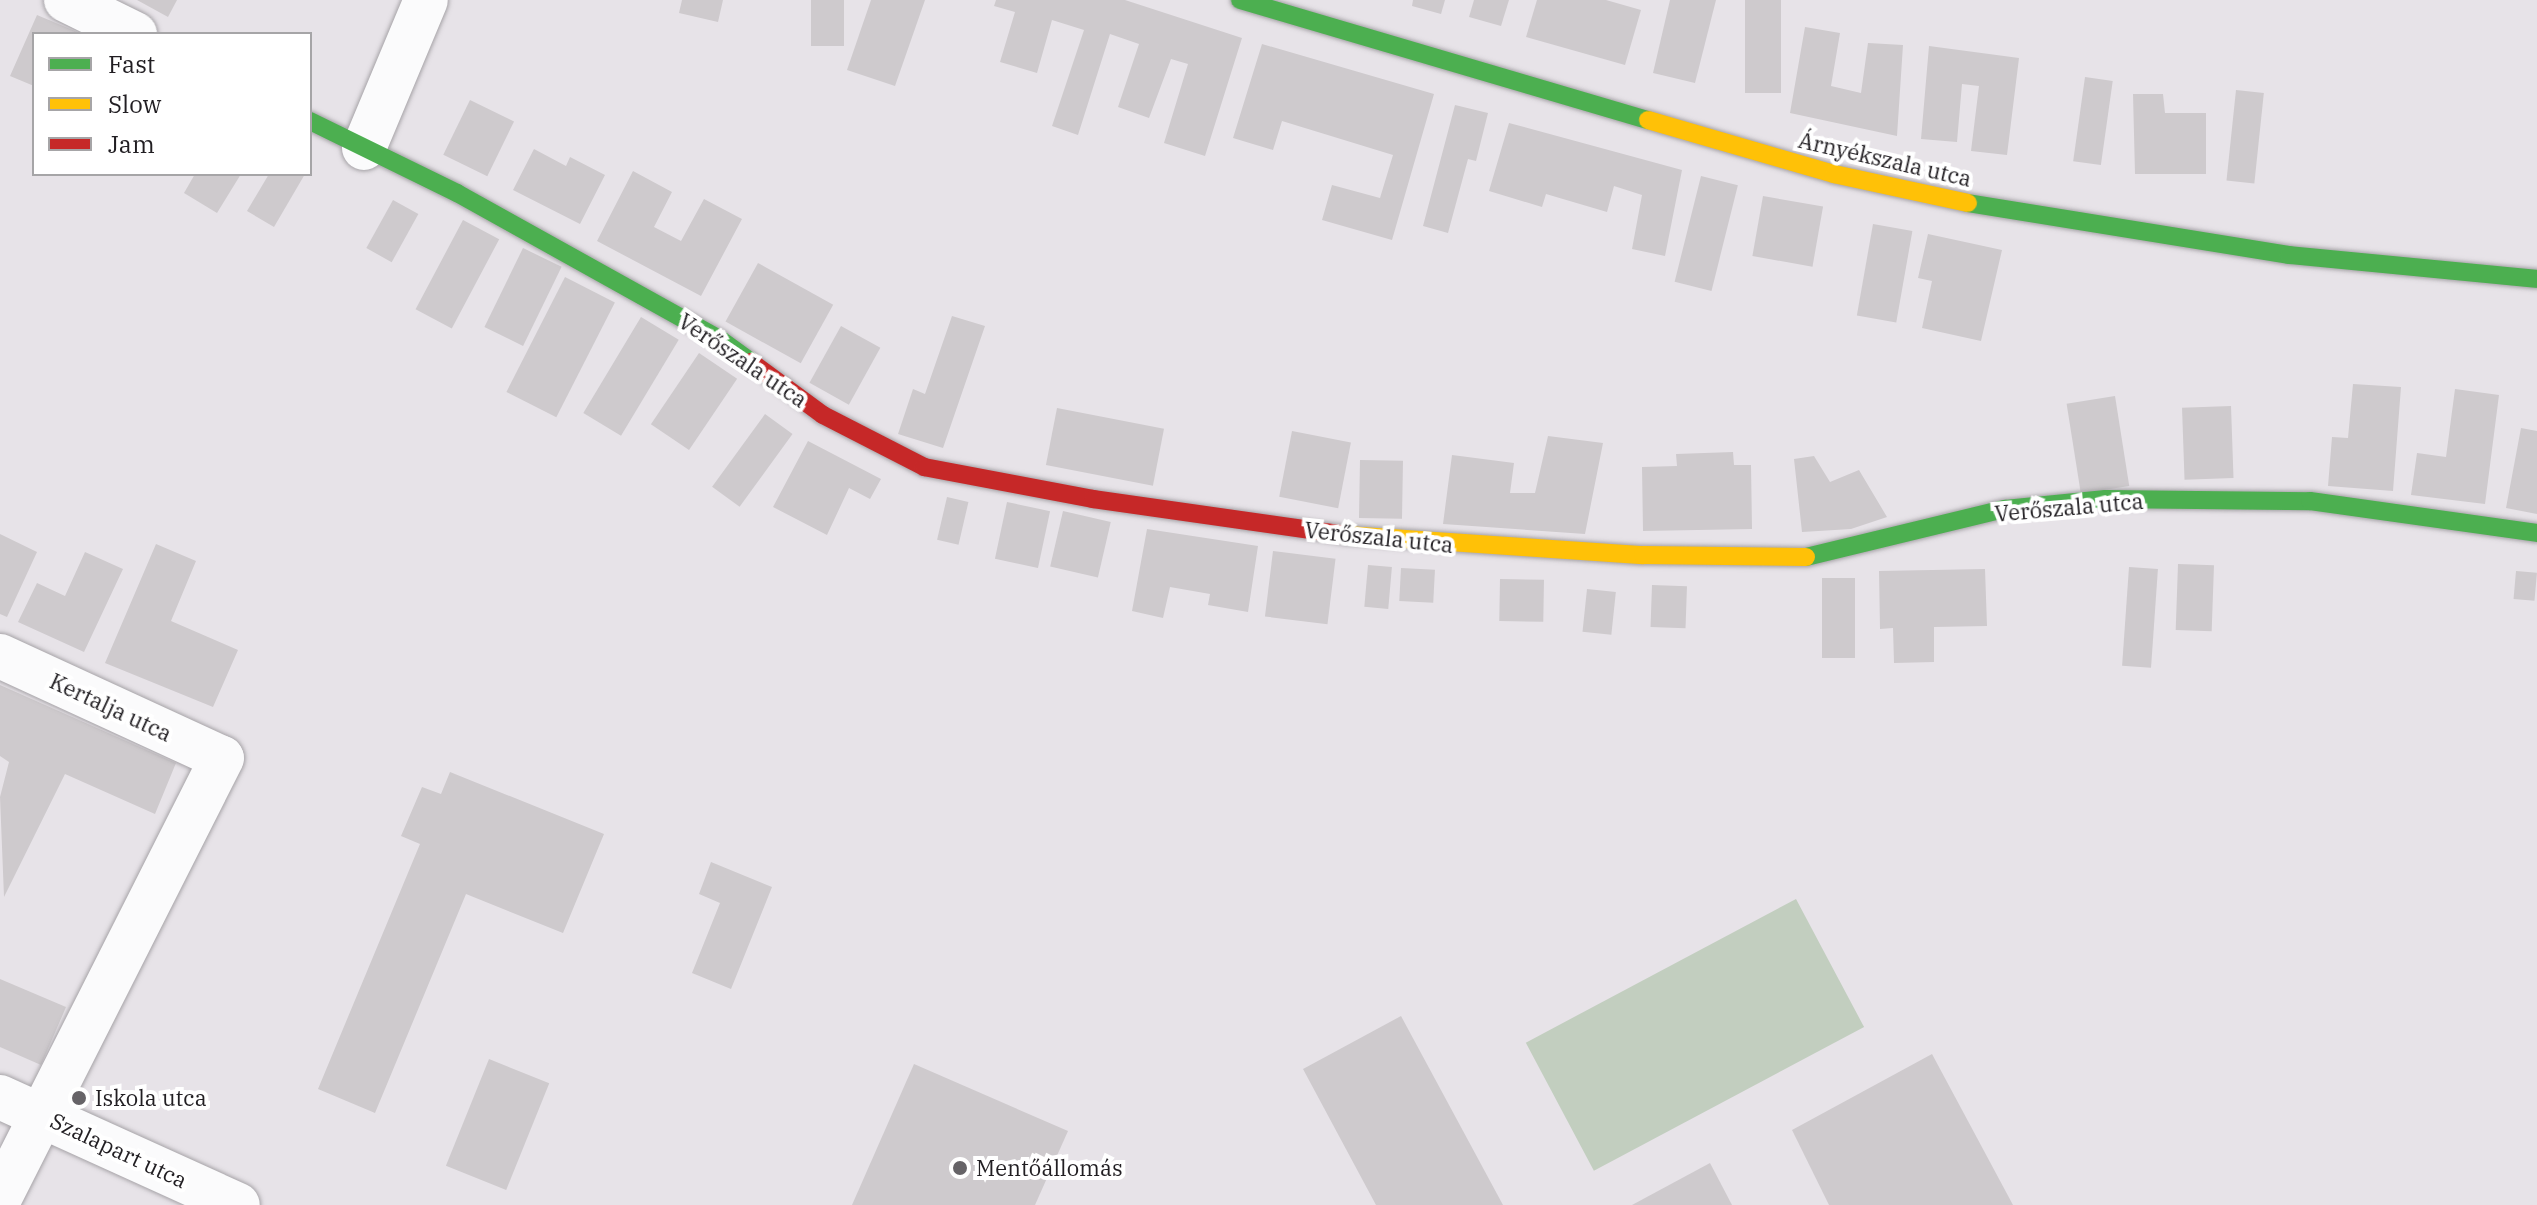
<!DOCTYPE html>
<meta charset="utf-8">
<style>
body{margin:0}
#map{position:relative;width:2537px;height:1205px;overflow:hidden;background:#e7e3e8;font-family:"IBM Plex Serif",serif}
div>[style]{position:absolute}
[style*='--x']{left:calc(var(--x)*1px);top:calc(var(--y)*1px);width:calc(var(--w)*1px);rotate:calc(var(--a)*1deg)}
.green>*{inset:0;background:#c2cebf;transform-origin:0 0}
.building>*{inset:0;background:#cecacd;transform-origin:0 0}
.roads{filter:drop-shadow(0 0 2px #a6a3a7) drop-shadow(0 0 2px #a6a3a7)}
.street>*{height:44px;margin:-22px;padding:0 22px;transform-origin:22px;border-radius:22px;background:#fbfbfc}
.fast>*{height:18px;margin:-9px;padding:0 9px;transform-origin:9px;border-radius:9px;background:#4caf50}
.slow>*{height:18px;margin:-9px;padding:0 9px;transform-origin:9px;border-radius:9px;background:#ffc107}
.jam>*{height:18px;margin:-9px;padding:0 9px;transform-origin:9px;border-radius:9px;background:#c62828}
.dots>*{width:22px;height:22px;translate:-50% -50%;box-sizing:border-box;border:4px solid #fff;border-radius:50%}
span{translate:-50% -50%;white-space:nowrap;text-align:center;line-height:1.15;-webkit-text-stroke:8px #fff;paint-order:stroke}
.street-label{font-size:22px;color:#211e22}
.poi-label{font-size:22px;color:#211e22}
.left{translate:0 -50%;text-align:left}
.legend{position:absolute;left:32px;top:32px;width:280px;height:144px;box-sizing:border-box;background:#fff;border:2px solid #a6a5a7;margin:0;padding:10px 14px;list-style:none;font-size:24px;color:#211e22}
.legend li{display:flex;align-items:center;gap:16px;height:40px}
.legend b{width:40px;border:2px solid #a6a5a7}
</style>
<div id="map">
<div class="green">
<i style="left:1796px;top:899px;width:145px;height:306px;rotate:62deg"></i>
</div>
<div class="building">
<i style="clip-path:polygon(137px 0,177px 0,168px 17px)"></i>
<i style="clip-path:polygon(682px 0,723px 0,718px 22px,679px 13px)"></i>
<i style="left:811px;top:0;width:33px;height:46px"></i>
<i style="clip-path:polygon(871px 0,925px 0,895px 86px,847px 70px)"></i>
<i style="clip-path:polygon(996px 0,1125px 0,1242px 38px,1205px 156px,1164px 143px,1188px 64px,1171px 59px,1149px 118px,1118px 107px,1139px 44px,1110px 34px,1078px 135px,1052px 126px,1084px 30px,1052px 20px,1037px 73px,1000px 62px,1015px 12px,994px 6px)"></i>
<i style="clip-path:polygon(1413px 0,1445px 0,1441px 14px,1412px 6px)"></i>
<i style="clip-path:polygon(1474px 0,1509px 0,1501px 26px,1469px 17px)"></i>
<i style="clip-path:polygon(1537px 0,1606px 0,1641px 10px,1625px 65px,1526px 37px)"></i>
<i style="clip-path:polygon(1670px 0,1716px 0,1695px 83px,1653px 73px)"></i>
<i style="left:1745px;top:0;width:36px;height:93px"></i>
<i style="clip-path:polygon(37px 15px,82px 34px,34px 34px,34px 86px,10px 76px)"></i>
<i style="clip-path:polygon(1805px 27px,1840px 33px,1831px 86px,1861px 93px,1868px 43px,1903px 45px,1897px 136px,1790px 113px)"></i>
<i style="clip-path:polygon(1262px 44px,1434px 94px,1392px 240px,1322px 220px,1332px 185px,1380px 198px,1393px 155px,1282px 121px,1273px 150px,1233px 138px)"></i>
<i style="clip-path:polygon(1929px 46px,2019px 58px,2007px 155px,1971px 151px,1979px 86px,1962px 84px,1957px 142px,1921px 139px)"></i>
<i style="left:2085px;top:77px;width:28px;height:85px;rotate:8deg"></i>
<i style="left:2236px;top:90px;width:28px;height:91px;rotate:6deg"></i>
<i style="clip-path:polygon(2133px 94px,2163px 94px,2165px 113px,2206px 113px,2206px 174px,2135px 174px)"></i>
<i style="left:470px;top:100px;width:49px;height:61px;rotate:26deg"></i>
<i style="clip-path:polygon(1455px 105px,1488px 113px,1476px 161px,1468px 159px,1448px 233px,1423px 226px)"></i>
<i style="clip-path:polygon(1509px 123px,1682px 170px,1665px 256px,1632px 249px,1642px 195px,1614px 186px,1607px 212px,1546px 194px,1542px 207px,1489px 191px)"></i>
<i style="clip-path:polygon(534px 149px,566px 166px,570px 157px,605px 175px,580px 224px,513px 190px)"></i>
<i style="clip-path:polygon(633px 171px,672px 192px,654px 227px,681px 241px,704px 199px,742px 219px,701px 296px,597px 241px)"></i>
<i style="clip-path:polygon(195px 174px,241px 174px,217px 213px,184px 193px)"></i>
<i style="clip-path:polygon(269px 174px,305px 174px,274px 227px,247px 211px)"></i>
<i style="left:1701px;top:176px;width:38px;height:109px;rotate:14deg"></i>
<i style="left:1763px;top:196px;width:61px;height:61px;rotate:10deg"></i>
<i style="left:393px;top:200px;width:29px;height:55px;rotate:29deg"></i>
<i style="left:463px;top:220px;width:41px;height:101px;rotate:28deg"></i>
<i style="left:1873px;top:224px;width:40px;height:93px;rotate:10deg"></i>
<i style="clip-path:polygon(1928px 234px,2002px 250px,1981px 341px,1922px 328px,1932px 281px,1918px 278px)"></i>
<i style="left:523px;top:248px;width:43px;height:88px;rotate:26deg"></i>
<i style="left:758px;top:263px;width:86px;height:67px;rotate:29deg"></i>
<i style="left:565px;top:277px;width:56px;height:129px;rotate:27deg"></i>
<i style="clip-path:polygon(952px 316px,985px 326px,943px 448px,898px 434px,913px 389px,925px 394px)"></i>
<i style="left:641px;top:317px;width:44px;height:112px;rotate:31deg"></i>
<i style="left:841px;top:326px;width:45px;height:65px;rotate:29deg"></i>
<i style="left:699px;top:353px;width:46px;height:86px;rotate:34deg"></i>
<i style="clip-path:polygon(2353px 384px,2401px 387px,2393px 491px,2328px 486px,2332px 437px,2348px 438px)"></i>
<i style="clip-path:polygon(2455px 389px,2499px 395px,2485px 504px,2411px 495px,2417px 453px,2446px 457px)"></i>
<i style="left:2115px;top:396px;width:91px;height:49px;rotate:81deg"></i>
<i style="left:2231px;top:406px;width:72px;height:49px;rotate:88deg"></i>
<i style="left:1057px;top:408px;width:109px;height:58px;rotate:11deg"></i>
<i style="left:765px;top:414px;width:34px;height:90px;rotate:36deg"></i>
<i style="clip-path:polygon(2521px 428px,2537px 431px,2537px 514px,2506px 508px)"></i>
<i style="left:1292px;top:431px;width:60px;height:67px;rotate:11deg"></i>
<i style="clip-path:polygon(1548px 436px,1603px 443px,1585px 534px,1443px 524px,1452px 455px,1514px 463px,1510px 493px,1535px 493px)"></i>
<i style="clip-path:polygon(808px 441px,881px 479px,870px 499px,849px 488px,827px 535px,773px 507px)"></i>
<i style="clip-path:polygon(1733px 452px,1734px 465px,1751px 465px,1752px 529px,1643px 531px,1642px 467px,1677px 466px,1676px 454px)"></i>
<i style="clip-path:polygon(1814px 456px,1830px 482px,1859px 470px,1887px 517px,1851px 529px,1802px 532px,1794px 459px)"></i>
<i style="left:1360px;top:460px;width:43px;height:58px;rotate:1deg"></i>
<i style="left:947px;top:497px;width:22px;height:44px;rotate:13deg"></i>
<i style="left:1007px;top:502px;width:44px;height:58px;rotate:12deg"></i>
<i style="left:1063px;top:511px;width:49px;height:57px;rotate:13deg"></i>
<i style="clip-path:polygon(1147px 529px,1258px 546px,1248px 612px,1208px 605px,1210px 594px,1170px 587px,1163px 618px,1132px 611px)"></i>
<i style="clip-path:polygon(0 534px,37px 552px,7px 617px,0 614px)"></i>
<i style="clip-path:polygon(156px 544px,196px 561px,171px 621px,238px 650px,213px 707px,105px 663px)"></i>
<i style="left:1273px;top:551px;width:63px;height:66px;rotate:7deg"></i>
<i style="clip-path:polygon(85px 552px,123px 569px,84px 652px,18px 622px,37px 583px,65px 596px)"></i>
<i style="left:2178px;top:564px;width:36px;height:66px;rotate:2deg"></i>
<i style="left:1368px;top:565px;width:24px;height:42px;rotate:5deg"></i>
<i style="left:2129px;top:567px;width:29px;height:99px;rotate:4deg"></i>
<i style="left:1401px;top:568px;width:34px;height:33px;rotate:3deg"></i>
<i style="clip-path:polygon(1985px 569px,1987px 626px,1934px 627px,1934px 662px,1894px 663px,1893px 628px,1880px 629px,1879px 571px)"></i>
<i style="left:2516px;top:571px;width:21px;height:28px;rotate:5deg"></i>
<i style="left:1822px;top:578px;width:33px;height:80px"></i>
<i style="left:1500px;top:579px;width:44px;height:42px;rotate:1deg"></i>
<i style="left:1652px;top:585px;width:35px;height:42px;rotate:2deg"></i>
<i style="left:1587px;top:589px;width:29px;height:43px;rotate:6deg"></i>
<i style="clip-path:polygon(0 685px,176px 763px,155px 814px,65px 774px,4px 897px,0 797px,9px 762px,0 756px)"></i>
<i style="clip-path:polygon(450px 772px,604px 834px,563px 933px,466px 894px,375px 1113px,318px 1089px,420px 844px,401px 836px,422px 787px,441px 794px)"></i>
<i style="clip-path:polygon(711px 862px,772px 887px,731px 989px,692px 973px,720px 903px,699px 894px)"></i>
<i style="clip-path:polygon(0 979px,66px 1007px,41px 1065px,0 1047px)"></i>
<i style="clip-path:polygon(1401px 1016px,1503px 1205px,1376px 1205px,1303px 1069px)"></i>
<i style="clip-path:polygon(1932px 1054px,2013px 1205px,1829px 1205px,1792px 1130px)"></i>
<i style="left:489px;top:1059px;width:65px;height:115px;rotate:22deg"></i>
<i style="clip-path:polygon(914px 1064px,1068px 1131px,1035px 1205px,852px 1205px)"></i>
<i style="clip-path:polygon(1710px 1163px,1732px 1205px,1632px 1205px)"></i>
</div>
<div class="roads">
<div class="street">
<i style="--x:66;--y:0;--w:77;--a:26.2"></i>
<i style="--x:364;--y:148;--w:160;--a:-67.3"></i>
<i style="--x:0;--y:656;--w:244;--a:24.7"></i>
<i style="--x:222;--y:758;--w:493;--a:116.8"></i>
<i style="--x:0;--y:1097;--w:261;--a:24.4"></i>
</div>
<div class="fast">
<i style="--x:1240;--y:0;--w:425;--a:16.4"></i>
<i style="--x:310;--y:121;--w:164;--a:26.1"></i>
<i style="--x:457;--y:193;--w:302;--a:29.1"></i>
<i style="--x:721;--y:340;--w:37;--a:36"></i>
<i style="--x:1968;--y:203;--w:325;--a:9.2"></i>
<i style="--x:2289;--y:255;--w:249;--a:5.5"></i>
<i style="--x:1806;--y:557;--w:205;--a:-13.6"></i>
<i style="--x:2005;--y:509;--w:101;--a:-5.7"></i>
<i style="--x:2106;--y:499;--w:204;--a:0.6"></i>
<i style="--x:2310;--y:501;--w:229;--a:8"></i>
</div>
<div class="slow">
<i style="--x:1648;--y:120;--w:194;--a:16.2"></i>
<i style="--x:1834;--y:174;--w:137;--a:12.2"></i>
<i style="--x:1347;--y:535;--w:297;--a:3.9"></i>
<i style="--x:1643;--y:555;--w:163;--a:0.7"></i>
</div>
<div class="jam">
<i style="--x:751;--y:362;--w:89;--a:36.4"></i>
<i style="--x:823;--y:415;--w:114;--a:27.2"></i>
<i style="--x:924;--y:467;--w:172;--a:10.7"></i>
<i style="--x:1093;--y:499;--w:257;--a:8.1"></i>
</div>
</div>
<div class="dots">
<i style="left:79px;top:1098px;background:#666367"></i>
<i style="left:960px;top:1168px;background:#666367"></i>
</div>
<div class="street-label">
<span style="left:1885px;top:159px;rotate:13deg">Árnyékszala utca</span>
<span style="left:743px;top:360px;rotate:34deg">Verőszala utca</span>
<span style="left:2069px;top:507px;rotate:-5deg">Verőszala utca</span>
<span style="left:1379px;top:537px;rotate:6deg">Verőszala utca</span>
<span style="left:111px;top:707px;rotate:25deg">Kertalja utca</span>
<span style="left:119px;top:1150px;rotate:25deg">Szalapart utca</span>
</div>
<div class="poi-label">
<span class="left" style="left:95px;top:1098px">Iskola utca</span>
<span class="left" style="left:976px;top:1168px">Mentőállomás</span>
</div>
<ul class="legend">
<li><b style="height:10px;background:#4caf50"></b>Fast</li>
<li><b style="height:10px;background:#ffc107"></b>Slow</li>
<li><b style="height:10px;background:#c62828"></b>Jam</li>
</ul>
</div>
